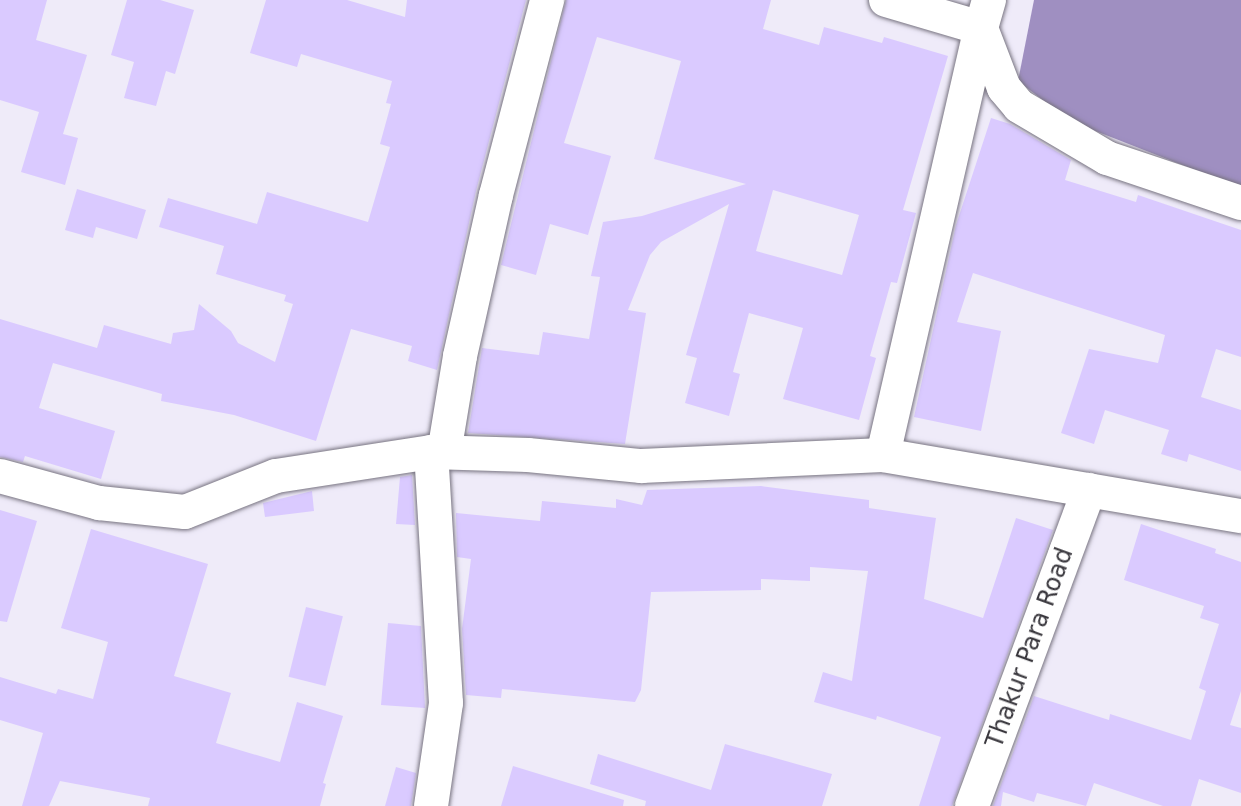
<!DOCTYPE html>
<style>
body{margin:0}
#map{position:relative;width:1241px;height:806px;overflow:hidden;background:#efebf9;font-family:"DejaVu Sans",sans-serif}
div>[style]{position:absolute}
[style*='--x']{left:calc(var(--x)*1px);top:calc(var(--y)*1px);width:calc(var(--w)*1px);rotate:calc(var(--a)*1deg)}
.water>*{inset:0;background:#9f8fc1}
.building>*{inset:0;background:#dacaff;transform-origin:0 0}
.roads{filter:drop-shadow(0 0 2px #787481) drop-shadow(0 0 2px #787481)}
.minor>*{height:34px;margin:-17px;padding:0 17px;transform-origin:17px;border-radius:17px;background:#fff}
span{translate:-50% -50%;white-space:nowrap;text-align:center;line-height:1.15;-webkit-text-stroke:8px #fff;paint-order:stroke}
.street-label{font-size:24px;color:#39373d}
</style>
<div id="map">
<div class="water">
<i style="clip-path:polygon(1034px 0,1241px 0,1241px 188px,1070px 121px,1018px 81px)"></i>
</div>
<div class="building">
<i style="clip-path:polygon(0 0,47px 0,36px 40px,87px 55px,63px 134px,78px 138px,65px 185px,21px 172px,39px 112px,0 100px)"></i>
<i style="clip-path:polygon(127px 0,160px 0,194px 10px,175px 74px,166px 71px,156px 106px,124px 98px,134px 62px,111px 55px)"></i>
<i style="clip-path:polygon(266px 0,347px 0,405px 17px,407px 0,526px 0,476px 191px,437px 370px,408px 361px,412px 346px,351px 329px,316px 441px,234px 415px,161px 401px,162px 394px,53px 363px,39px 408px,115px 431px,101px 479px,25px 456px,23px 462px,0 457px,0 319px,97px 348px,104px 325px,171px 344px,173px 333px,194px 330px,199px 304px,231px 331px,238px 343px,275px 362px,293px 304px,284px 301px,286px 295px,216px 274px,224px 246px,159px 227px,168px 198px,257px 224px,267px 192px,368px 222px,390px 147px,380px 144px,391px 104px,386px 103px,392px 81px,301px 54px,297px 67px,250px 53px)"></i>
<i style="clip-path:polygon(evenodd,566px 0,771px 0,763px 29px,819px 45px,824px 27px,882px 43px,884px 37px,948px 56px,903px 210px,916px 213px,897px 283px,891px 282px,870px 356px,876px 358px,859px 420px,783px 399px,803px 328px,749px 313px,733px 372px,740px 374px,729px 416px,685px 403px,697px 358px,686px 355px,729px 204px,661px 242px,650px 255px,628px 310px,646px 313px,625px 444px,468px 433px,482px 348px,539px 355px,543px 332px,589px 339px,600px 277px,591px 276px,603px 222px,642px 216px,746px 184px,654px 159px,681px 61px,597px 37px,564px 143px,611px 156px,588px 235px,550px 224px,536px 275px,501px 265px,566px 0,773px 190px,859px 215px,842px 275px,756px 251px,773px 190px)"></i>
<i style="clip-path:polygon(991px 118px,1010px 124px,1071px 160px,1065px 180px,1136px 202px,1138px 195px,1241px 230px,1241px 357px,1216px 349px,1201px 397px,1241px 410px,1241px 471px,1189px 454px,1187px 462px,1161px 454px,1169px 430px,1105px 410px,1094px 444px,1061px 433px,1089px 349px,1158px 363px,1165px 335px,973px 273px,957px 322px,1001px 331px,981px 431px,914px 417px,956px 225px)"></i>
<i style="clip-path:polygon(77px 189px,146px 210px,137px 239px,96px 227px,93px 238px,65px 230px)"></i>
<i style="clip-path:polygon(412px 475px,415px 525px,396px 524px,400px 477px)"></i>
<i style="clip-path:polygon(761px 486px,869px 500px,869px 508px,936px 518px,924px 599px,983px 618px,1016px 518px,1053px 530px,952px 806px,919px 806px,941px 737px,877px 716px,876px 720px,814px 702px,823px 672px,852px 681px,868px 571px,810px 567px,810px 581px,761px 579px,761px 590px,651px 592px,641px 690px,635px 702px,502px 689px,501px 698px,466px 695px,462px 629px,471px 559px,457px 557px,456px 513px,540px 521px,542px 501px,616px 508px,616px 499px,642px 505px,647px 490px)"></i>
<i style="clip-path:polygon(312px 491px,314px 511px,265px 517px,263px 503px)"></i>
<i style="clip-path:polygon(0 510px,37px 521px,7px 622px,0 621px)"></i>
<i style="clip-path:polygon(1141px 524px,1216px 549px,1215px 553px,1241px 562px,1241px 691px,1230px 725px,1241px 728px,1241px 793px,1199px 779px,1191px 806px,1163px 806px,1094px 783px,1086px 806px,1037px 793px,1034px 802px,1003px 792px,1001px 806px,993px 806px,1034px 696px,1109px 720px,1110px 714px,1191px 740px,1206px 691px,1199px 688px,1219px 624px,1200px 618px,1204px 606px,1124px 580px)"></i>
<i style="clip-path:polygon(91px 529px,208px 564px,174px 676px,231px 693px,216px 743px,280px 762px,297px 702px,343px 716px,323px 783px,326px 784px,320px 806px,148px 806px,150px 798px,60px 781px,49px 806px,22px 806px,43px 733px,0 720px,0 677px,56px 694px,58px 689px,93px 699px,108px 642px,61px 628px)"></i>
<i style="left:306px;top:607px;width:38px;height:72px;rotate:14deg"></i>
<i style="clip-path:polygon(388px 623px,421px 626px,425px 708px,381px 705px)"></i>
<i style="clip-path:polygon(725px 744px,832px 774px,822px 806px,645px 806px,646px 801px,590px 784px,598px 754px,711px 790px)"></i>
<i style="clip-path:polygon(513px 766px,624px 800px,623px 806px,501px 806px)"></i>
<i style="clip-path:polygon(396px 767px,416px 773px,411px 806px,385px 806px)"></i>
</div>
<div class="roads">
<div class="minor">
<i style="--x:886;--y:0;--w:99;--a:16.4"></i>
<i style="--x:981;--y:28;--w:29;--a:-74"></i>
<i style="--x:981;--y:28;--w:64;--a:69"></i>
<i style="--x:1004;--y:88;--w:23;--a:50"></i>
<i style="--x:1019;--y:106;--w:102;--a:30.6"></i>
<i style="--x:1107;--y:158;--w:141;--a:18.6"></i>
<i style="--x:444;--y:453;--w:98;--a:-80.6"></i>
<i style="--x:460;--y:356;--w:165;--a:-77.4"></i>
<i style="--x:496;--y:195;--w:202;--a:-75.3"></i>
<i style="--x:883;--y:455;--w:438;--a:-77.1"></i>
<i style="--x:0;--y:476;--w:103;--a:15.3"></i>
<i style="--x:99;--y:503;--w:86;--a:6"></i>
<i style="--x:185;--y:512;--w:98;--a:-21.6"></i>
<i style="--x:276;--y:476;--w:157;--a:-8.8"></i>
<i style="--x:431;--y:452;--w:97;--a:1.8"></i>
<i style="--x:528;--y:455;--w:114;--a:5.6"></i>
<i style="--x:641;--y:466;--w:242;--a:-2.6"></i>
<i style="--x:883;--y:455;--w:363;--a:9.7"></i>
<i style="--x:431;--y:806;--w:104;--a:-81.7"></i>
<i style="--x:446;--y:703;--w:251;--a:-93.4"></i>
<i style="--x:972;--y:806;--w:337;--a:-69.7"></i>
</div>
</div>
<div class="street-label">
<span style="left:1030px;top:648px;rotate:-70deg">Thakur Para Road</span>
</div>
</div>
